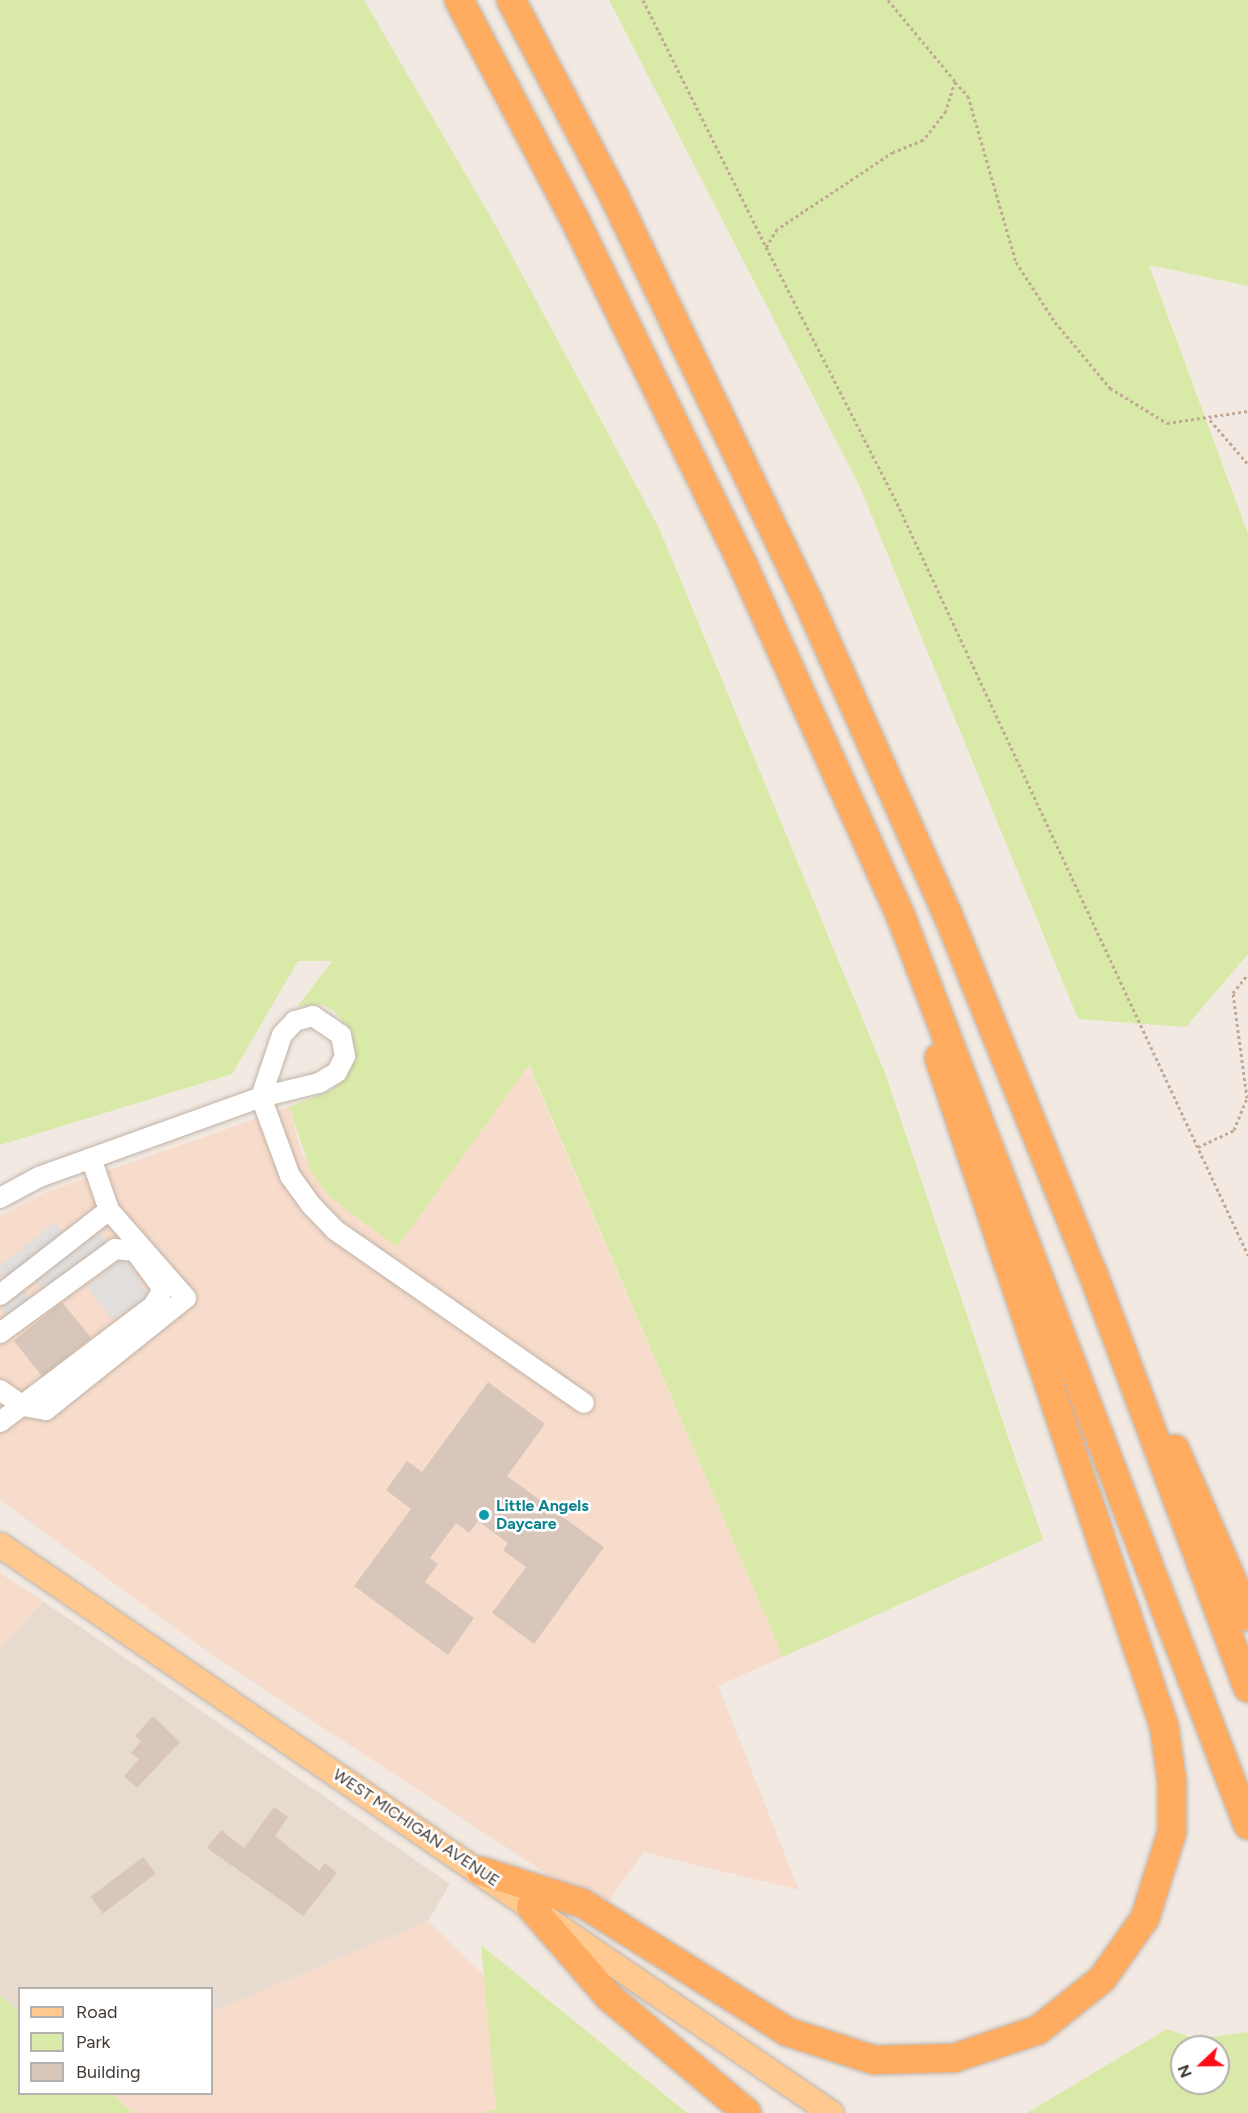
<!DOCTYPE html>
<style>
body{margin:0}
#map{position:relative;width:1248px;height:2113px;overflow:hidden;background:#f2eae2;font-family:Figtree,sans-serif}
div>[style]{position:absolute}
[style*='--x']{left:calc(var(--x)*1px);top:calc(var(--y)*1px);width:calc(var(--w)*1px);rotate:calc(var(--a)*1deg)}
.residential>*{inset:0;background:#e7dbd0}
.commercial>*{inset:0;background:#f7dccb}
.green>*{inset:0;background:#d9eaa8}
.parking>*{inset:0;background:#e2dedb}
.building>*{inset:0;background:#d8c6ba;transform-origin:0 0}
.path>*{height:3px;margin-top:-1.5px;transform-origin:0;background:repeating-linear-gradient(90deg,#c1a995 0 3px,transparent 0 6px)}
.roads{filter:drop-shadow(0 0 2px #c1b3a8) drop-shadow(0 0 2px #c1b3a8)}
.minor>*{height:20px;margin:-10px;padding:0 10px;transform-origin:10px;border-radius:10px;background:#fff}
.major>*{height:24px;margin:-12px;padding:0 12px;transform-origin:12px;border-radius:12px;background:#ffc98f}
.highway>*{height:28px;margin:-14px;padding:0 14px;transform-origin:14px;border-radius:14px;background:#ffac61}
.dots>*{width:16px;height:16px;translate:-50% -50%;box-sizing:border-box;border:3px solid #fff;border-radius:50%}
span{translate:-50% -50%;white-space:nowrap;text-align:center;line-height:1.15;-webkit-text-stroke:5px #fff;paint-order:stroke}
.culture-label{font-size:16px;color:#0d838f;font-weight:700}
.left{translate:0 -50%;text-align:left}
.street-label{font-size:16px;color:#443a33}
.legend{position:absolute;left:18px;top:1987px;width:195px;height:108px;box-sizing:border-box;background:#fff;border:2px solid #b4b0ad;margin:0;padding:8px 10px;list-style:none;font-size:18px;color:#443a33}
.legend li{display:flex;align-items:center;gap:12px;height:30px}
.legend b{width:30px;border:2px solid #b4b0ad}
.north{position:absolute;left:1170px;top:2035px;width:60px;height:60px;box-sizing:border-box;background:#fff;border:2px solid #b4b0ad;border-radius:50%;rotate:248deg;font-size:16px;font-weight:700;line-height:24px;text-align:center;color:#443a33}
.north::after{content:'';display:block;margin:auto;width:21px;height:27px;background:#ff0d17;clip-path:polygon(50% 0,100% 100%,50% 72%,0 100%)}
</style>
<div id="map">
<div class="residential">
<i style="clip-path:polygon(43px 1601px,450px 1884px,428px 1921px,212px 2012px,212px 1988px,20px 1988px,19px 2092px,0 2100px,0 1649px)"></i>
</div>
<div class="commercial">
<i style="clip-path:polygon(528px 1065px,783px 1657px,718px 1686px,799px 1890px,644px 1852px,602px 1910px,215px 1657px,0 1500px,0 1216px,44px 1193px,289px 1107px,302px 1154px,397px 1246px)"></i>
<i style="clip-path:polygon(0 1573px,43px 1601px,0 1649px)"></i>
<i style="clip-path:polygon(428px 1921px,625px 2113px,0 2113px,0 2100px,20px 2094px,212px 2094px,212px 2012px)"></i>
</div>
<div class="green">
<i style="clip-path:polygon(0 0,364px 0,497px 228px,659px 528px,885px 1073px,1043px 1540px,783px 1657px,529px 1065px,397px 1247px,330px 1197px,311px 1172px,289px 1107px,332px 1090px,355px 1059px,352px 1032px,334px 1011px,323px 1005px,298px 1006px,332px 961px,298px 961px,232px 1074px,0 1145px)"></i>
<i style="clip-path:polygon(609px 0,1248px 0,1248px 286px,1149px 265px,1248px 534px,1248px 954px,1186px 1027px,1078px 1019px,860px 487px)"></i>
<i style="clip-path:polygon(481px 1945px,687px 2113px,482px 2113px,496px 2109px)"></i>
<i style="clip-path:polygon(0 1995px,19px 2012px,20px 2094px,111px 2094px,133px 2113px,0 2113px)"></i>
<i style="clip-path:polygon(evenodd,1167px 2029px,1195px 2039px,1248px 2032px,1248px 2113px,1027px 2113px,1167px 2029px,1182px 2047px,1218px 2047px,1218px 2083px,1182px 2083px,1182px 2047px)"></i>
</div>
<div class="parking">
<i style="clip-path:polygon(55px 1222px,70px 1241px,93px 1222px,108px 1243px,44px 1293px,30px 1272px,18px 1281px,32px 1301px,5px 1323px,0 1265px)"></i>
<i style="clip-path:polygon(123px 1255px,148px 1294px,141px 1300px,143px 1306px,112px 1320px,87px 1287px)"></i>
</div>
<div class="building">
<i style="left:62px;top:1302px;width:46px;height:62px;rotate:51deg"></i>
<i style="clip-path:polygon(488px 1382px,545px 1424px,507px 1476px,604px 1547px,534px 1644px,492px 1613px,526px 1567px,503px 1550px,508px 1543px,478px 1521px,469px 1533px,456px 1523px,430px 1558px,438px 1564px,425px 1582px,474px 1618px,448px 1655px,354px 1586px,411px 1509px,386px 1490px,407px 1461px,422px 1472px)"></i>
<i style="clip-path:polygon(153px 1716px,180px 1742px,137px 1788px,124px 1776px,139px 1759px,131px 1753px,141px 1741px,135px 1736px)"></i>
<i style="clip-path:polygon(274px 1807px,288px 1817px,275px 1836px,319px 1871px,325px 1863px,337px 1873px,303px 1916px,207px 1848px,221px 1830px,244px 1848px)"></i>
<i style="left:143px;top:1857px;width:21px;height:66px;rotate:53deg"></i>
</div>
<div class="path">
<i style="--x:643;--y:0;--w:276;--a:63.5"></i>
<i style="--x:888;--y:0;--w:105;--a:50.4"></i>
<i style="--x:955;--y:81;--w:31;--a:107"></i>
<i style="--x:946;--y:111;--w:37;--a:128"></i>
<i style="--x:923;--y:140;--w:32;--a:158"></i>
<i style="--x:893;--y:152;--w:139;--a:146.4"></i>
<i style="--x:777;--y:229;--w:21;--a:121"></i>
<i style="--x:766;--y:247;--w:288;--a:62.9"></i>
<i style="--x:897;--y:503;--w:830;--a:64.98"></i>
<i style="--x:955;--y:82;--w:19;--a:47"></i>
<i style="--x:968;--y:96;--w:173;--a:73.9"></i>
<i style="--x:1016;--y:262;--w:72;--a:57"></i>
<i style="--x:1055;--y:322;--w:86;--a:50.2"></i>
<i style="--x:1110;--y:388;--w:67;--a:31.6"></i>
<i style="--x:1167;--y:423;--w:82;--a:-8.4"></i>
<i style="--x:1210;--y:420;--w:58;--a:49.2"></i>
<i style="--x:1198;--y:1147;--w:40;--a:-25"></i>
<i style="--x:1234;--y:1130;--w:35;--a:-68"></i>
<i style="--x:1247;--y:1098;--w:106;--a:-97.6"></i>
<i style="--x:1233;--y:993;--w:24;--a:-52"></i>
</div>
<div class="roads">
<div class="minor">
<i style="--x:0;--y:1198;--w:44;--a:-28.3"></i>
<i style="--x:39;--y:1177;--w:236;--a:-19.8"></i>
<i style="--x:261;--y:1097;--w:60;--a:-13.6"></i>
<i style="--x:319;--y:1083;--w:21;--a:-31"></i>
<i style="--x:337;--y:1072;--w:18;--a:-63"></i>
<i style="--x:345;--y:1056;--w:21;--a:-101"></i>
<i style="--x:341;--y:1035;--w:34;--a:-146"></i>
<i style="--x:313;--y:1016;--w:19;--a:164"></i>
<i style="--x:295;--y:1021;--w:19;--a:133"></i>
<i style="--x:282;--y:1035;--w:65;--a:108.7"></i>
<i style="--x:261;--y:1097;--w:84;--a:69.8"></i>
<i style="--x:290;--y:1176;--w:36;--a:54"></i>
<i style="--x:311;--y:1205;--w:35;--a:46"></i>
<i style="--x:335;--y:1230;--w:303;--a:34.8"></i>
<i style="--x:0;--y:1295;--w:138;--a:-37.9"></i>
<i style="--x:0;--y:1333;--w:142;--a:-36.1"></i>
<i style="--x:115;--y:1249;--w:20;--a:6"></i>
<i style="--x:135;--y:1251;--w:47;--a:53.6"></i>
<i style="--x:163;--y:1289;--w:20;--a:120"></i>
<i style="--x:153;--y:1306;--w:192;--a:142.8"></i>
<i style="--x:0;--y:1390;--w:28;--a:35"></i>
<i style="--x:23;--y:1406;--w:23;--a:10"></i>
<i style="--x:46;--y:1410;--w:179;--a:-38.7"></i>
<i style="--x:186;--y:1298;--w:117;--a:-131.2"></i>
<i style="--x:109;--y:1210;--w:55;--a:-109.1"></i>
</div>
<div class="major">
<i style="--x:0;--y:1545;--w:1007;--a:34.35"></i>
</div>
<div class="highway">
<i style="--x:459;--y:0;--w:246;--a:62.2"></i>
<i style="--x:574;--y:218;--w:386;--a:64"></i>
<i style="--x:743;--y:565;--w:386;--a:65.8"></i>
<i style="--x:901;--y:917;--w:972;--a:69.09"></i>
<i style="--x:511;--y:0;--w:219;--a:62.3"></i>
<i style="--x:613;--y:194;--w:451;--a:64.4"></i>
<i style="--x:808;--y:601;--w:342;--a:66"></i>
<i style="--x:947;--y:913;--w:386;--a:68"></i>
<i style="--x:1092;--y:1271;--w:445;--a:69.5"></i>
<i style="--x:1175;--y:1449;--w:183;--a:66.5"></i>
<i style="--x:481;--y:1871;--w:106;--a:17.6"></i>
<i style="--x:582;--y:1903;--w:243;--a:32.1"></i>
<i style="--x:788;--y:2032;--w:90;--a:18"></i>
<i style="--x:874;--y:2060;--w:80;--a:-1.4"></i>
<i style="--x:954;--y:2058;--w:89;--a:-18.4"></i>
<i style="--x:1038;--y:2030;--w:82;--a:-38.6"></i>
<i style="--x:1102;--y:1979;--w:75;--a:-54.8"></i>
<i style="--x:1145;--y:1918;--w:90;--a:-72.6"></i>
<i style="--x:1172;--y:1832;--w:50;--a:-90"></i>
<i style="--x:1172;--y:1782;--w:57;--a:-98.1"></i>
<i style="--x:1164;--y:1726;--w:705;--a:-108.61"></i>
<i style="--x:531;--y:1907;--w:119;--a:49.1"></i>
<i style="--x:609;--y:1997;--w:180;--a:40"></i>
</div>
</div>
<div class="dots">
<i style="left:484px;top:1515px;background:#0f9aa8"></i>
</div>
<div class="culture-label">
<span class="left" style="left:496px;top:1515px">Little Angels<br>Daycare</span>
</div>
<div class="street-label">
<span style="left:416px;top:1828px;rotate:34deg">WEST MICHIGAN AVENUE</span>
</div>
<ul class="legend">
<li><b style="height:8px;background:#ffc98f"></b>Road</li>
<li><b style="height:16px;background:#d9eaa8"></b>Park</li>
<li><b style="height:16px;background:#d8c6ba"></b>Building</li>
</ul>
<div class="north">N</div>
</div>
